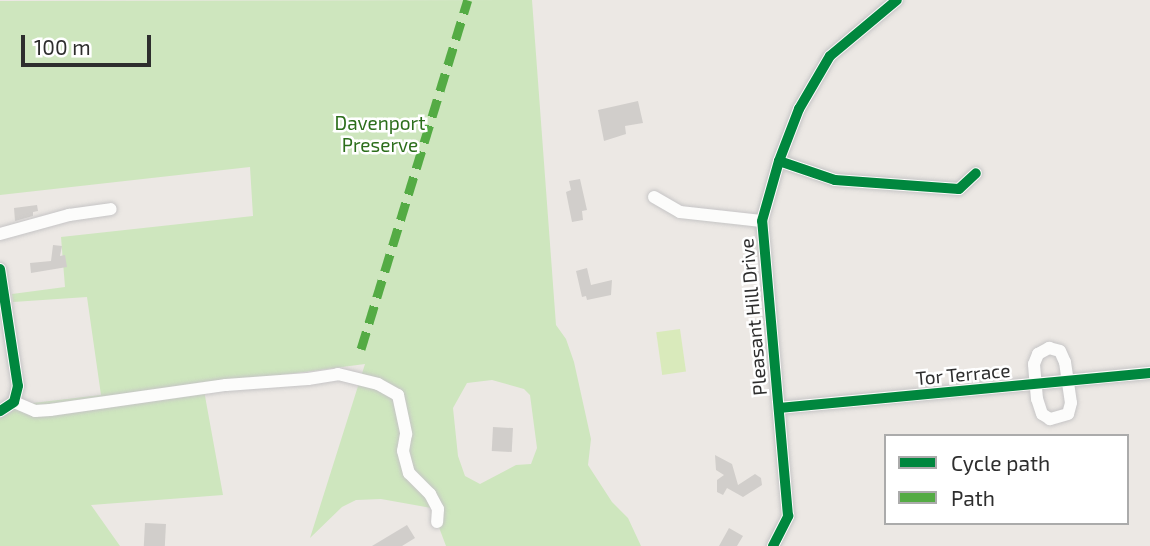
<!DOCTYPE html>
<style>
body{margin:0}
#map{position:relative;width:1150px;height:546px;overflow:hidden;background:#ece8e4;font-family:"Exo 2",sans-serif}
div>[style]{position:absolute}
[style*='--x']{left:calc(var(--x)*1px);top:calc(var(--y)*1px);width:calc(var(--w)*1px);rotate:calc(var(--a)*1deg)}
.green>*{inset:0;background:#cee6be}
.pitch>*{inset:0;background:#d9eabb;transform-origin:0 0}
.building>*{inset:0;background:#d1cecb;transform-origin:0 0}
.roads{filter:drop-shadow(0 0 2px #c5c4c5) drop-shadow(0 0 2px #c5c4c5)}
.minor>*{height:12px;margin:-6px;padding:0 6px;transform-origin:6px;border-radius:6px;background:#fcfcfb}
.quiet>*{height:9px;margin-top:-4.5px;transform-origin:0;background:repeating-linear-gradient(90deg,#54ab44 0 18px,transparent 0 27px)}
.cycleway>*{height:10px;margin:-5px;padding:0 5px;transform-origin:5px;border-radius:5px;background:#00873e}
span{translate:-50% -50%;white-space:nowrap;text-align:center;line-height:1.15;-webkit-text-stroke:5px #fff;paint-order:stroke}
.park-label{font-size:19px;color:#2c6e1b}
.street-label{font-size:19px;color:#2e2e2e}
.legend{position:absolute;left:884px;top:434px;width:245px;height:91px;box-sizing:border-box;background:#fff;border:2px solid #ababab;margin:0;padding:9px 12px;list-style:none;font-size:21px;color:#2e2e2e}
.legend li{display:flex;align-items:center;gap:14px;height:35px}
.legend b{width:35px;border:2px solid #ababab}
.scale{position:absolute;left:21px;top:35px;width:130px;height:32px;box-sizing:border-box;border:4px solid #2e2e2e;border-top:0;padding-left:9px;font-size:21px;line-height:24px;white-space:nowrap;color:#2e2e2e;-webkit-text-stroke:5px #fff;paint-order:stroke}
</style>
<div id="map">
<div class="green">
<i style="clip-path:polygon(evenodd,532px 0,556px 325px,566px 339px,574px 362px,591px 439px,588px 465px,612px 502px,628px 518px,641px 546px,446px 546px,437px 522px,437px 509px,381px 499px,356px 500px,342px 507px,310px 538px,365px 364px,203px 385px,223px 495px,91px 505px,120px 546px,0 546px,0 418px,11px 412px,16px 405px,101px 395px,87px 297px,13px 302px,12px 294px,65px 287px,61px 237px,253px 216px,250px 167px,0 195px,0 1px,532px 0,492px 380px,524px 389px,530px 395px,537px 448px,531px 464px,516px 465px,480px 484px,465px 476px,458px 456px,453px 408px,467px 383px,492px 380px)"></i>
</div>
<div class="pitch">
<i style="left:680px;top:329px;width:43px;height:24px;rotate:82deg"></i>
</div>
<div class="building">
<i style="clip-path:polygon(638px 101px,643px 123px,625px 126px,626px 134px,604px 141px,598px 110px)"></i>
<i style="clip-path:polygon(580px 179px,587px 210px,582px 211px,583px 220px,572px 222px,566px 192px,571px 190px,569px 181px)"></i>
<i style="clip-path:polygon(37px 205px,38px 211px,33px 212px,33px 216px,15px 221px,14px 208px)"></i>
<i style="clip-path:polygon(53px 245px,62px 246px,60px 256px,65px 255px,67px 267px,31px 273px,30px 263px,51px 261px)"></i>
<i style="clip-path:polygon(587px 268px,591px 285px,612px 280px,611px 295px,587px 300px,586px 296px,582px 297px,576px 271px)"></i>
<i style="left:493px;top:427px;width:20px;height:24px;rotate:3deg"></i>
<i style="clip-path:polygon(715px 455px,732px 464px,738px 485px,755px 474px,761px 478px,762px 485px,743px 497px,727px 488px,723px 495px,717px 492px,717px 480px,724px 475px,716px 470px)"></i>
<i style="left:145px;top:523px;width:21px;height:23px;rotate:3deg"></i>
<i style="clip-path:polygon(407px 525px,415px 538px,402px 546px,372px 546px)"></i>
<i style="clip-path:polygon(729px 528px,743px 536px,737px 546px,719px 546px)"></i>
</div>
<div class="roads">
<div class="minor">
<i style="--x:779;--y:161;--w:59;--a:18.7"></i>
<i style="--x:835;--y:180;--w:124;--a:4.2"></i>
<i style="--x:959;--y:189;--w:23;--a:-43"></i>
<i style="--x:654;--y:197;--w:30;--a:30"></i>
<i style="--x:680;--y:212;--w:82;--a:6.3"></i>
<i style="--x:0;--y:234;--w:72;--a:-15.4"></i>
<i style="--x:69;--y:215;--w:42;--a:-8.1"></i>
<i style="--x:0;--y:269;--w:118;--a:81.3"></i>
<i style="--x:18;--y:386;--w:16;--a:104"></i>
<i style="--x:14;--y:402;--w:17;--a:147"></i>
<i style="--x:1049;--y:348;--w:11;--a:15"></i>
<i style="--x:1060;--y:351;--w:12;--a:66"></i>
<i style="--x:1065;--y:362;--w:41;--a:81.7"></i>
<i style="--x:1071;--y:403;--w:11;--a:105"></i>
<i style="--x:1068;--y:414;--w:19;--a:164"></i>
<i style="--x:1050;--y:419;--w:9;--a:-148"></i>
<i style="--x:1042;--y:414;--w:16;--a:-108"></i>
<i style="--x:1037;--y:399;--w:35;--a:-95"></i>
<i style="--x:1034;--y:364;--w:11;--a:-68"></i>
<i style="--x:1038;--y:354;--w:13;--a:-29"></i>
<i style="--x:14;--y:402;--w:23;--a:23"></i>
<i style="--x:35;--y:411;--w:15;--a:-4"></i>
<i style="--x:50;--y:410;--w:178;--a:-8.1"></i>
<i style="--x:226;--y:385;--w:82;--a:-4.2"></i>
<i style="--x:308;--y:379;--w:30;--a:-9"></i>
<i style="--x:338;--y:374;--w:41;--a:14"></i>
<i style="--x:378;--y:384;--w:23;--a:29"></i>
<i style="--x:398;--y:395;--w:40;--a:78"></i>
<i style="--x:406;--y:434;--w:17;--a:100"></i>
<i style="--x:403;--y:451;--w:23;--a:75"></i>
<i style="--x:409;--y:473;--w:30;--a:45"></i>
<i style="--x:430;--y:494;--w:17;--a:62"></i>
<i style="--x:438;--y:509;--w:13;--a:94"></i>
<i style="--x:779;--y:408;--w:373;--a:-5.4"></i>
<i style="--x:773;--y:546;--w:34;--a:-63"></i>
<i style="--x:788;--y:516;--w:296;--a:-95"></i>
<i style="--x:762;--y:221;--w:62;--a:-74.2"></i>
<i style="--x:779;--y:161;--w:56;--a:-69"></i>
<i style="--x:799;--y:109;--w:61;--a:-59.7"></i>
<i style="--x:830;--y:56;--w:87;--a:-39.9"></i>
</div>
</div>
<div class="quiet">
<i style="--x:361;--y:349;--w:365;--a:-73"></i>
</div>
<div class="cycleway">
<i style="--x:779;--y:161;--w:59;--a:18.7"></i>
<i style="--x:835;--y:180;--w:124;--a:4.2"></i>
<i style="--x:959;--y:189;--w:23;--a:-43"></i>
<i style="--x:0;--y:269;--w:118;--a:81.3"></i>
<i style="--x:18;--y:386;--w:16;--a:104"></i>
<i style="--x:14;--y:402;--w:17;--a:147"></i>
<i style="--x:779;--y:408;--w:373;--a:-5.4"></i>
<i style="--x:773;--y:546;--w:34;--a:-63"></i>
<i style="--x:788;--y:516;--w:296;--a:-95"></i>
<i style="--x:762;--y:221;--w:62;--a:-74.2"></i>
<i style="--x:779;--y:161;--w:56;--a:-69"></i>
<i style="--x:799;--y:109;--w:61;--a:-59.7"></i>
<i style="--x:830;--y:56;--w:87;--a:-39.9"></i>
</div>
<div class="park-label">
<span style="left:380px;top:134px">Davenport<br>Preserve</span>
</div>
<div class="street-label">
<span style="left:753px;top:317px;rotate:-95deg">Pleasant Hill Drive</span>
<span style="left:963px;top:374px;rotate:-5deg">Tor Terrace</span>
</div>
<ul class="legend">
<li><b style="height:9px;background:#00873e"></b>Cycle path</li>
<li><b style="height:9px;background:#54ab44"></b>Path</li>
</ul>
<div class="scale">100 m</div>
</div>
